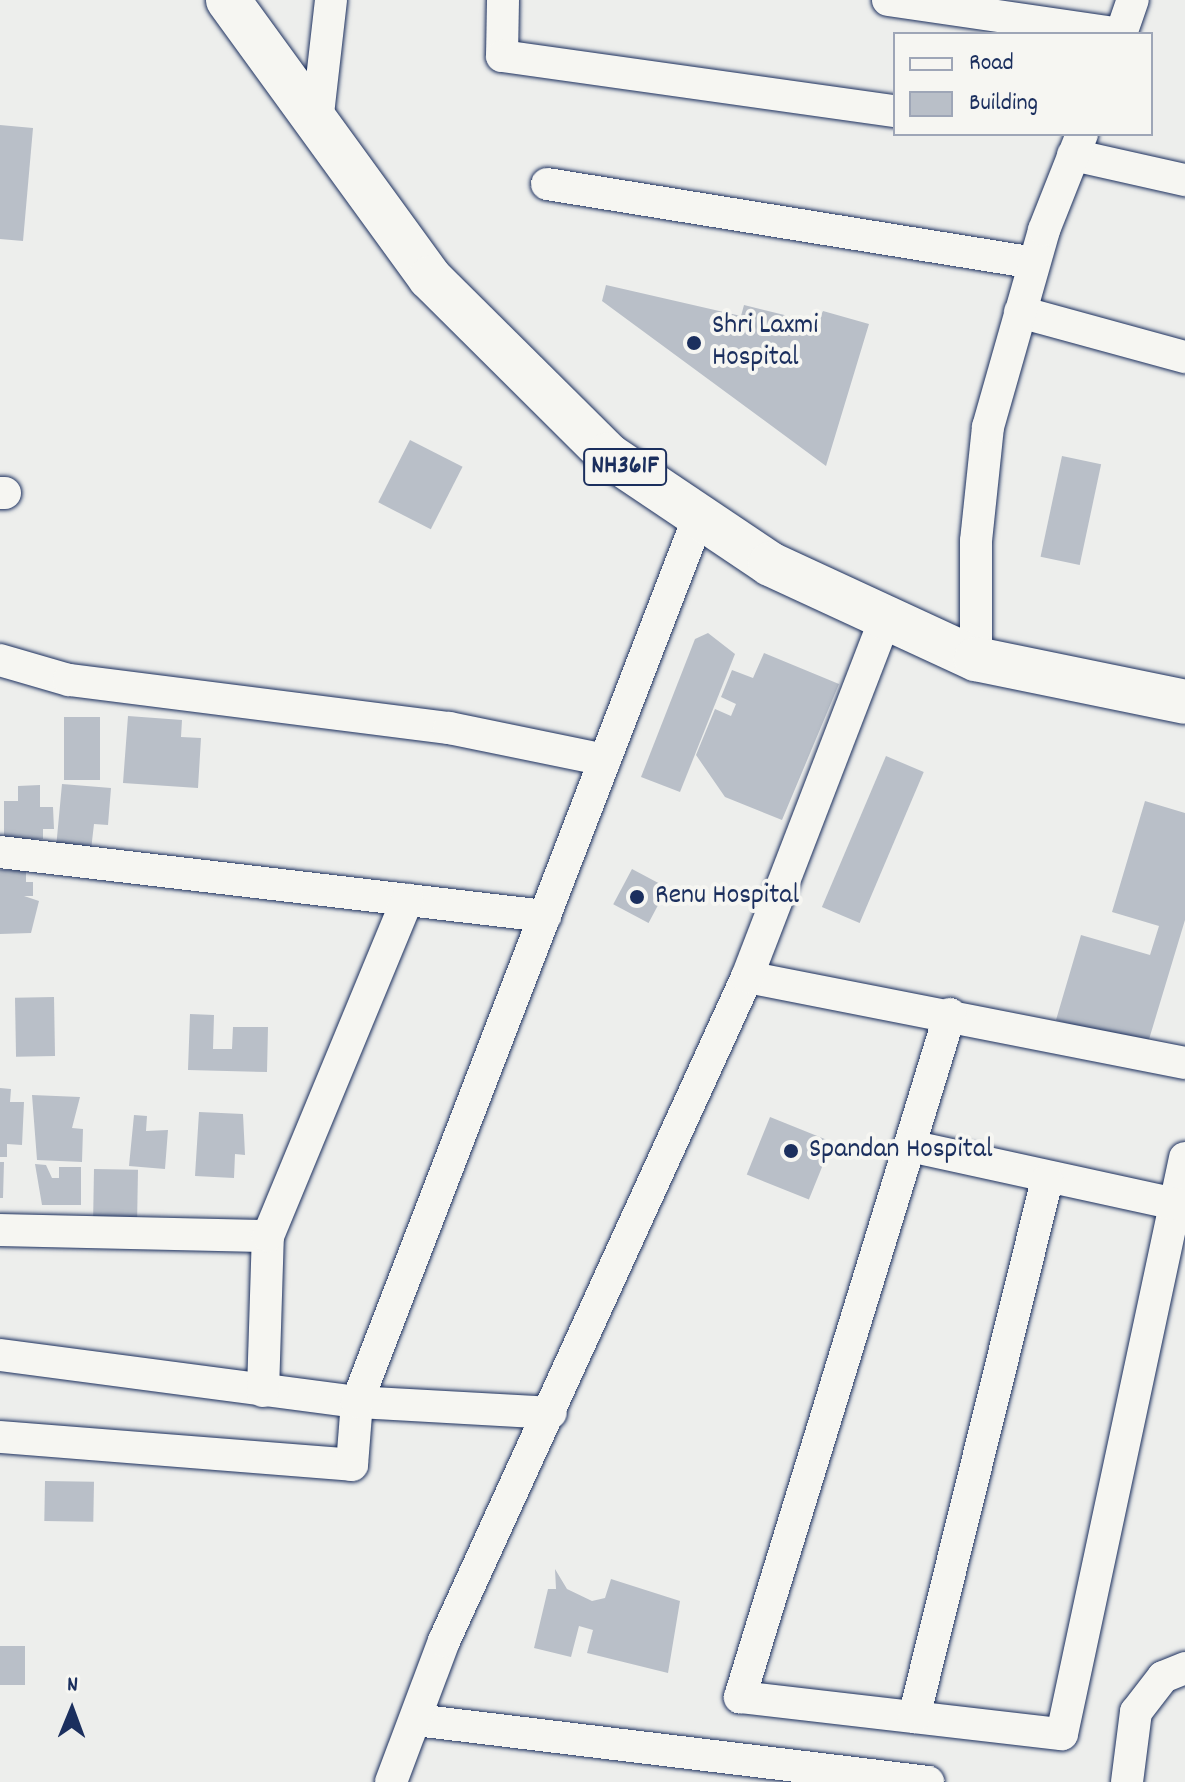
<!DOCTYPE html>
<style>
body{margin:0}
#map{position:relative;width:1185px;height:1782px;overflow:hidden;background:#edeeec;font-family:Dekko,sans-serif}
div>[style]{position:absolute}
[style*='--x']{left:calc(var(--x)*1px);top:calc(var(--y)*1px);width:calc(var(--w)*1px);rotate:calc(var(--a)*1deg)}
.building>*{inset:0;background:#b9bfc8;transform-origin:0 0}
.roads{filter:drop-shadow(0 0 2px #1b2f5e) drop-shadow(0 0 2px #1b2f5e)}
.minor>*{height:32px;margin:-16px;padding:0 16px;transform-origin:16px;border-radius:16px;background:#f6f6f2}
.trunk>*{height:44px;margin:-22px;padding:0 22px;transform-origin:22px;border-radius:22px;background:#f6f6f2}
.dots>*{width:22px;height:22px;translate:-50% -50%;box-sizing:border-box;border:4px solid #f6f6f2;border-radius:50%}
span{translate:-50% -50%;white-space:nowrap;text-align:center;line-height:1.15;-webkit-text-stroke:8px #f6f6f2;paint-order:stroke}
.shield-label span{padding:2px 6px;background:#f6f6f2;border:2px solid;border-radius:6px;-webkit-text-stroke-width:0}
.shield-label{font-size:26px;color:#1b2f5e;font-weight:700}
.poi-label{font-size:28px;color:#1b2f5e}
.left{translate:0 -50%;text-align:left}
.legend{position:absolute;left:893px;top:32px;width:260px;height:104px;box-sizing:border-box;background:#f6f6f2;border:2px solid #9ea6b7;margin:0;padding:10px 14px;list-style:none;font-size:24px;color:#1b2f5e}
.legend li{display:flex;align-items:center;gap:16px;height:40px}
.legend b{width:40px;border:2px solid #9ea6b7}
.north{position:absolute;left:32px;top:1670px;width:80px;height:80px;-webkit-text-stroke:6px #f6f6f2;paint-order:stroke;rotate:1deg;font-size:22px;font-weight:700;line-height:32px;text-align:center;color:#1b2f5e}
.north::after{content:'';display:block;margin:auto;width:28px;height:36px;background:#1b2f5e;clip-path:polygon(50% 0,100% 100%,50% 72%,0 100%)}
</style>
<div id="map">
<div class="building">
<i style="clip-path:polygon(0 125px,33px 128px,23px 241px,0 239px)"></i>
<i style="clip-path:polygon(606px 285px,741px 316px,744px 305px,817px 323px,823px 311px,869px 324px,826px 466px,602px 301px)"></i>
<i style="left:410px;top:440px;width:59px;height:70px;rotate:27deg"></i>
<i style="left:1062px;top:456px;width:40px;height:103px;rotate:12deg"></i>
<i style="clip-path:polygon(708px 633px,735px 654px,680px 792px,641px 777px,695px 639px)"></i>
<i style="clip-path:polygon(764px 653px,839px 684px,782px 820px,725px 797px,696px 755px,715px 709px,731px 716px,736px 704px,721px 697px,732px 670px,753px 678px)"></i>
<i style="clip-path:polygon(128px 716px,182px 720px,181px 737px,201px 738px,198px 788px,123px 783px)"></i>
<i style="left:64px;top:717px;width:36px;height:63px"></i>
<i style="left:886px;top:756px;width:41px;height:164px;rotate:23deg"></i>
<i style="clip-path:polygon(62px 784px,111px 788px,108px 825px,94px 824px,91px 850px,56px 848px)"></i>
<i style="clip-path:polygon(40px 785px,40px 807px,53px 807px,54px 829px,43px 829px,43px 839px,4px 839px,4px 801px,18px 801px,18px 786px)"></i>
<i style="clip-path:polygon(1145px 801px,1185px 813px,1185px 920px,1147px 1046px,1056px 1020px,1081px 935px,1150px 955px,1159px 926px,1112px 912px)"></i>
<i style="left:632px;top:869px;width:40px;height:40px;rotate:28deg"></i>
<i style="clip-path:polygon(0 870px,26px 870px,26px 882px,33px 882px,33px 896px,24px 896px,39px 901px,31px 933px,0 934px)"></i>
<i style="left:54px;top:997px;width:59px;height:39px;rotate:89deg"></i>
<i style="clip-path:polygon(190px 1014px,214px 1015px,213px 1049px,232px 1049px,233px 1027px,268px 1027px,267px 1072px,188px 1070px)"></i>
<i style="clip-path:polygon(0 1088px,11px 1089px,10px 1102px,24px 1102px,22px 1145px,7px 1144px,7px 1157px,0 1157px)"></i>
<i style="clip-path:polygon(32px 1095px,80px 1097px,72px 1128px,83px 1129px,82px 1162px,37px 1160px)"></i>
<i style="clip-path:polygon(199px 1112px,243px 1114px,245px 1155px,235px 1154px,234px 1178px,195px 1176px)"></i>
<i style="clip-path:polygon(134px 1115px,147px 1116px,146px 1131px,168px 1130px,165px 1169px,129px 1166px)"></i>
<i style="left:770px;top:1117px;width:67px;height:62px;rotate:22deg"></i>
<i style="clip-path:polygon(0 1162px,4px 1162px,3px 1198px,0 1198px)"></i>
<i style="clip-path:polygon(35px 1164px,46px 1165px,52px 1178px,59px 1178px,59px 1167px,81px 1167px,81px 1205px,42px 1205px)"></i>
<i style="left:94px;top:1169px;width:44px;height:48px;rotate:1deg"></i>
<i style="left:45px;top:1481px;width:49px;height:40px;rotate:1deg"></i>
<i style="clip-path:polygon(555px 1569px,567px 1589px,592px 1601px,605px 1598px,611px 1579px,680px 1601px,668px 1673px,587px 1653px,593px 1630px,579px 1626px,571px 1657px,534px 1648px,548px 1589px,556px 1589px)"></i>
<i style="left:0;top:1646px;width:25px;height:39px"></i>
</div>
<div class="roads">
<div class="minor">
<i style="--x:503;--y:0;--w:56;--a:91"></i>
<i style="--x:502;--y:56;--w:397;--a:8"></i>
<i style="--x:888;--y:0;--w:234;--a:8.3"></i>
<i style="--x:1121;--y:34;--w:36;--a:-71"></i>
<i style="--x:317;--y:123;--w:124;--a:-83.5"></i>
<i style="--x:1073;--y:155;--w:115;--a:12.6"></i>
<i style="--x:547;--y:184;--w:493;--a:9.2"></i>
<i style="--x:1020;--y:312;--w:171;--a:15.3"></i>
<i style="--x:0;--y:493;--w:5;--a:0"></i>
<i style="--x:976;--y:659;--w:118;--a:-90"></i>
<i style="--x:976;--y:541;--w:115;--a:-84"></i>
<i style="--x:988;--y:427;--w:205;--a:-74.1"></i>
<i style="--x:1044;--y:230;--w:103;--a:-68.4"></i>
<i style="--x:0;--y:660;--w:72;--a:16.2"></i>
<i style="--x:69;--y:680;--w:383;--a:7.2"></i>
<i style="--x:449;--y:728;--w:159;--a:11.6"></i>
<i style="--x:0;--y:852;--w:549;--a:6.7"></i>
<i style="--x:747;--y:977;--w:446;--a:11.1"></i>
<i style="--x:950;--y:1014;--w:715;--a:107.09"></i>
<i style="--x:740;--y:1697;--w:324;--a:6.6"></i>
<i style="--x:1062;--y:1734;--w:589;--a:-77.95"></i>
<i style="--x:910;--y:1146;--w:281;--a:12.3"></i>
<i style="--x:0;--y:1230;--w:268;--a:1.3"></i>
<i style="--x:0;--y:1355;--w:360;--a:7.5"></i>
<i style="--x:357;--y:1402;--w:194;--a:3.2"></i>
<i style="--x:263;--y:1391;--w:155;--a:-88.2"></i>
<i style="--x:268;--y:1236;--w:364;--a:-67.5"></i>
<i style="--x:0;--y:1437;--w:353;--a:4.5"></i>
<i style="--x:352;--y:1465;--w:63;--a:-85.5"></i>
<i style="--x:357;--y:1402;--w:950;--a:-68.89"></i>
<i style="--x:914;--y:1717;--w:553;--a:-76.09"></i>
<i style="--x:416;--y:1720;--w:516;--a:6.9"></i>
<i style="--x:391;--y:1782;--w:151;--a:-69.4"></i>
<i style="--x:444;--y:1641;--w:730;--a:-65.47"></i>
<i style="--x:747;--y:977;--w:388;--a:-68.9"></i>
<i style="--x:1127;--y:1782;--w:71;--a:-82.7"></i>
<i style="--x:1136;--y:1712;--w:44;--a:-52.4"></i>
<i style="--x:1163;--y:1677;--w:24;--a:-22"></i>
</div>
<div class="trunk">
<i style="--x:228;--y:0;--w:344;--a:54"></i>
<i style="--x:430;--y:278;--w:251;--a:44.8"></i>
<i style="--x:608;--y:455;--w:195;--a:33.9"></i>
<i style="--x:770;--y:564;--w:227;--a:24.8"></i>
<i style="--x:976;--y:659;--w:213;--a:11.6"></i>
</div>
</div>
<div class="dots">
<i style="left:694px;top:343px;background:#1b2f5e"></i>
<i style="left:637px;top:897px;background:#1b2f5e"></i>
<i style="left:791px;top:1151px;background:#1b2f5e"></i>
</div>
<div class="shield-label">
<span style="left:625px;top:467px">NH361F</span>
</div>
<div class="poi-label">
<span class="left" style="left:712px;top:343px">Shri Laxmi<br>Hospital</span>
<span class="left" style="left:655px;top:897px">Renu Hospital</span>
<span class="left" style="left:809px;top:1151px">Spandan Hospital</span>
</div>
<ul class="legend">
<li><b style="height:10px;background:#f6f6f2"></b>Road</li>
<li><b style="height:22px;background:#b9bfc8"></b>Building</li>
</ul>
<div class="north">N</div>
</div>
